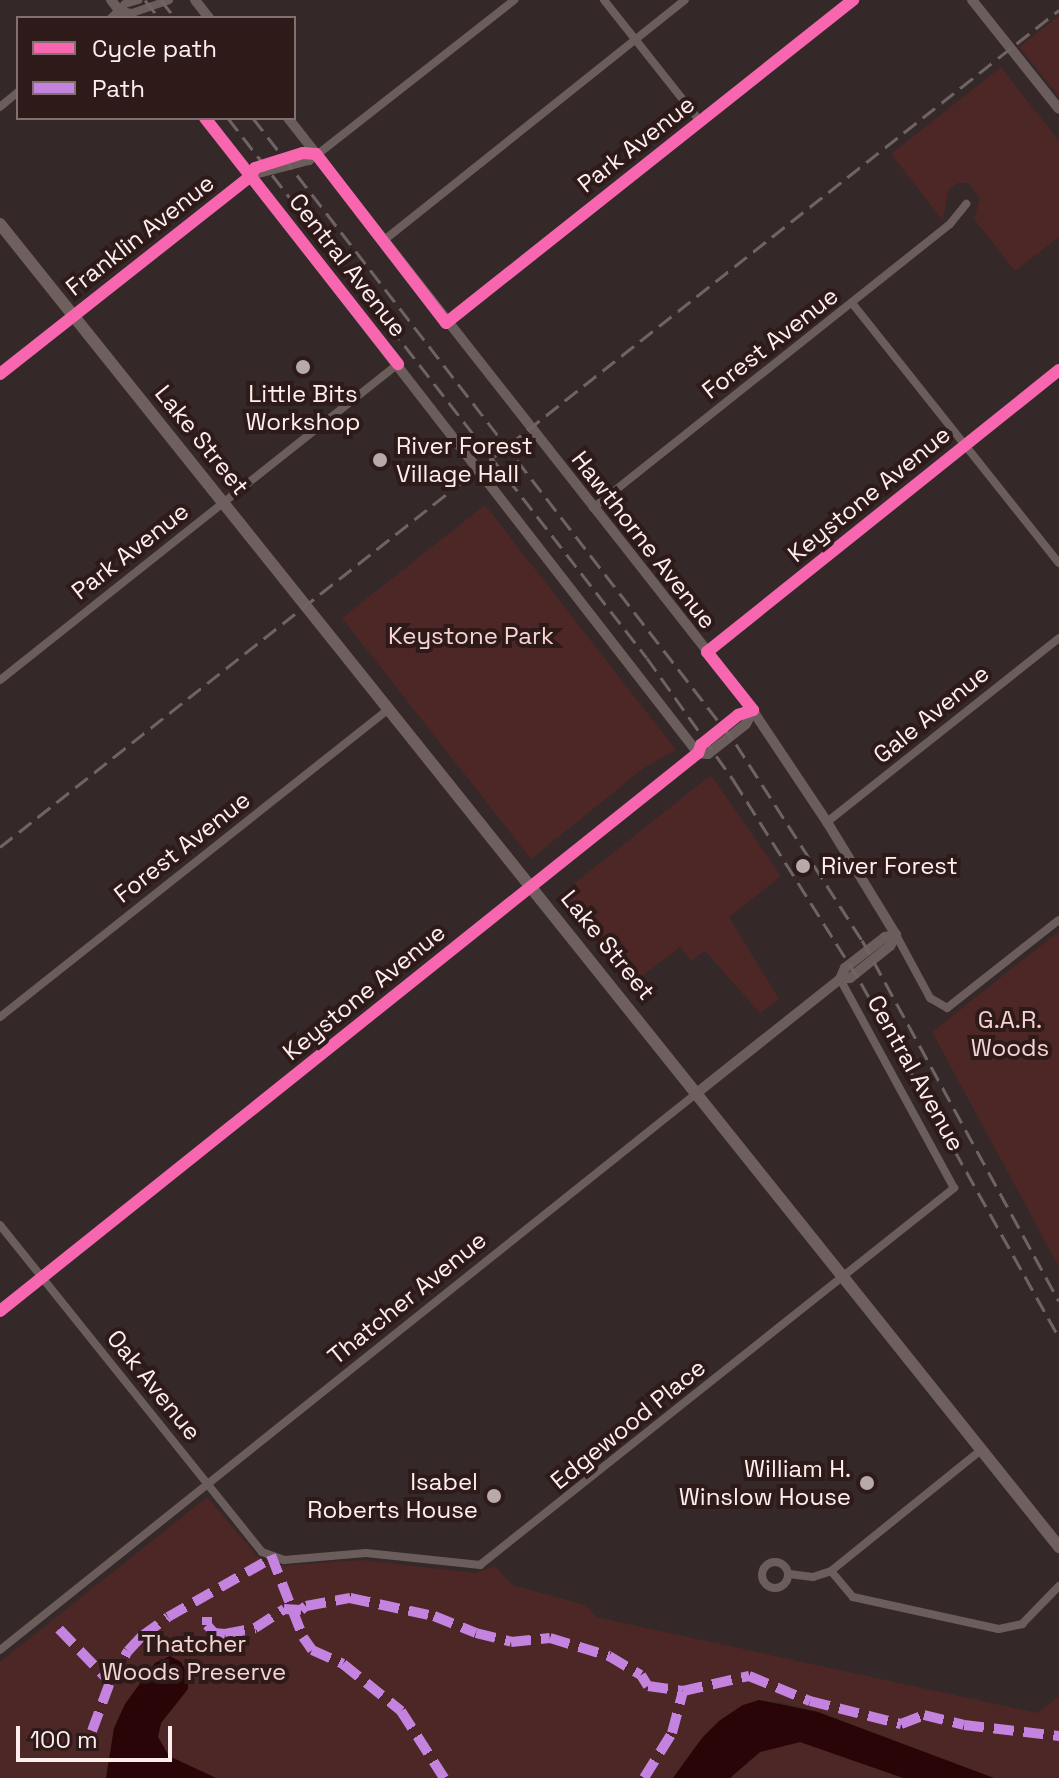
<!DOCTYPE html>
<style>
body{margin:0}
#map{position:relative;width:1059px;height:1778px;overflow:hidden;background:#342928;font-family:"Space Grotesk",sans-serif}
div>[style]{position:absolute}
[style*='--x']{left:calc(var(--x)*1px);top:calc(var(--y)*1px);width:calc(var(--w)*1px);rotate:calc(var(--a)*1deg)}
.green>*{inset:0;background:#4d2626}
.water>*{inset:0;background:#290507}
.minor>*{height:8px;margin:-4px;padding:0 4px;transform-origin:4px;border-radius:4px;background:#6b5d5c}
.minor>.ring{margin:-4px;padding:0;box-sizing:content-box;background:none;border:8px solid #6b5d5c;border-radius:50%}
.tertiary>*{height:10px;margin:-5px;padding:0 5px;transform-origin:5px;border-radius:5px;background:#6b5d5c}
.secondary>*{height:12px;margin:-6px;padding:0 6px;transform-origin:6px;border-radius:6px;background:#6f5f5e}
.rail>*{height:3px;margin-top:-1.5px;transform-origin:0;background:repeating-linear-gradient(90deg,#6f6463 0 16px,transparent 0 24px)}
.quiet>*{height:10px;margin-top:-5px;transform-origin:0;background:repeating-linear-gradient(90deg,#c483df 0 20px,transparent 0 30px)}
.cycleway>*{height:12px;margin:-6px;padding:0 6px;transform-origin:6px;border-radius:6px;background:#f766af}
.dots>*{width:22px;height:22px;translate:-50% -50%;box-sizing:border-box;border:4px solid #2f1a1a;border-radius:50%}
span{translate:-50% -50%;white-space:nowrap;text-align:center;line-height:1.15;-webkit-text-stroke:8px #2f1a1a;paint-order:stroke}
.street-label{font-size:24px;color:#feefee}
.poi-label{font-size:24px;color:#feefee}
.left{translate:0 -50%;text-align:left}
.right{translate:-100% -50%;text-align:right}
.park-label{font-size:24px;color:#f6d4d2}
.legend{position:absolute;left:16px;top:16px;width:280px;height:104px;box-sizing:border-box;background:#2f1a1a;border:2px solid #826f6f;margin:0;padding:10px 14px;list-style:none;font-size:24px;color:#feefee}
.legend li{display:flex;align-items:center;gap:16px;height:40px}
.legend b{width:40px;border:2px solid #826f6f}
.scale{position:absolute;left:16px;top:1726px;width:156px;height:36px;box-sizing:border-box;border:4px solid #feefee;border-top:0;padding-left:10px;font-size:24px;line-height:28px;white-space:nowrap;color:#feefee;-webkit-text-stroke:6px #2f1a1a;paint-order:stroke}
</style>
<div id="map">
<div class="green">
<i style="clip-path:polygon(1059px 16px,1059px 96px,1019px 47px)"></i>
<i style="clip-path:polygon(1001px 67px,1059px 141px,1059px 237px,1015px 271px,974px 219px,980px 199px,969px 183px,957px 183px,948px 191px,943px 221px,891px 154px)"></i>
<i style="clip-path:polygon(485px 505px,676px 750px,644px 768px,531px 859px,342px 618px)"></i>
<i style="clip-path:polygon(711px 775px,781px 876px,729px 917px,779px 999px,760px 1013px,705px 951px,691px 961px,680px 947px,633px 983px,561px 894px)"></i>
<i style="clip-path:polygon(1059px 931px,1059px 1267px,932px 1032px)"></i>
<i style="clip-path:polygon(207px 1497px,259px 1558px,276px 1566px,362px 1560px,475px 1573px,495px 1566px,512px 1585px,586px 1605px,596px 1617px,1037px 1713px,1059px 1696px,1059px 1778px,994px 1778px,818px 1712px,779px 1702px,743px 1705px,719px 1721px,702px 1738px,673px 1778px,0 1778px,0 1662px)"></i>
<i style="clip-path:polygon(800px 1742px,834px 1752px,903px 1778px,730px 1778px,760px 1752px)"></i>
</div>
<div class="water">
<i style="clip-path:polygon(170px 1656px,181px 1662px,188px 1675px,188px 1689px,161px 1723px,158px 1737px,169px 1756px,216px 1778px,106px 1778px,114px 1728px,125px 1704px,155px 1663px)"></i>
<i style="clip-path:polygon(759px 1700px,818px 1712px,994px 1778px,903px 1778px,800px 1742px,760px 1752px,730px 1778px,673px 1778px,702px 1738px,719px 1721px,743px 1705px)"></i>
</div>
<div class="minor">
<i style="--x:604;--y:0;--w:154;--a:51.6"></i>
<i style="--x:120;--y:11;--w:12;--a:9"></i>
<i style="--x:132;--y:13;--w:39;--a:-19"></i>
<i style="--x:111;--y:18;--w:20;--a:-45"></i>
<i style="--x:125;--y:4;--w:14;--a:-17"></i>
<i style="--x:0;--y:107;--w:23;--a:-40"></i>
<i style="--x:251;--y:176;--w:60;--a:-14.5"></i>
<i style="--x:309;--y:161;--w:261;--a:-38.1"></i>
<i style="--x:383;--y:241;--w:386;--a:-38.6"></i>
<i style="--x:852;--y:303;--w:332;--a:51.5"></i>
<i style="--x:446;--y:323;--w:520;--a:-38.44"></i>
<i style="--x:0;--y:374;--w:320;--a:-38.3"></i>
<i style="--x:251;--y:176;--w:9;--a:-63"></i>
<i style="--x:255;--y:168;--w:50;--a:-17.4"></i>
<i style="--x:303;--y:153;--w:13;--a:4"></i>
<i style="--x:593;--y:508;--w:456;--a:-38.5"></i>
<i style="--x:950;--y:224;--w:26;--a:-51"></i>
<i style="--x:707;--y:652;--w:451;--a:-38.7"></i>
<i style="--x:0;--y:680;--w:508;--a:-38.45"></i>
<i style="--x:827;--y:822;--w:296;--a:-38.4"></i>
<i style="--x:896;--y:935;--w:72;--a:61.6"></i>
<i style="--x:930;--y:998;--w:20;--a:30"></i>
<i style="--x:947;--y:1008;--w:142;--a:-38.2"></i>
<i style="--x:0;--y:1017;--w:495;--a:-38.4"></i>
<i style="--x:0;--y:1225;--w:419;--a:51.3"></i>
<i style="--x:262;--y:1552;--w:23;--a:20"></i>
<i style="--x:284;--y:1560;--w:82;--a:-4.9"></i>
<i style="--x:366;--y:1553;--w:115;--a:6"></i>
<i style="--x:480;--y:1565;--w:606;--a:-38.5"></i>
<i style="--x:954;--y:1188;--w:238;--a:-118.6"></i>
<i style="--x:0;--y:1311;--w:681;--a:-38.62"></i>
<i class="ring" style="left:762px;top:1562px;width:18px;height:18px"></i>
<i style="--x:831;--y:1571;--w:193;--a:-38.9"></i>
<i style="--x:789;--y:1574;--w:24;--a:7"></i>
<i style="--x:813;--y:1577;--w:19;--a:-18"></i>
<i style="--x:831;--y:1571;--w:34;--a:50"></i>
<i style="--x:853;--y:1597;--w:149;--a:12.4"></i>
<i style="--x:999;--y:1629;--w:24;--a:-12"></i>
<i style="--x:1022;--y:1624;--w:53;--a:-45.8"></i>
<i style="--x:0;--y:1650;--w:894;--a:-38.64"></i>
</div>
<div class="tertiary">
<i style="--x:111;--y:0;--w:23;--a:52"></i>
<i style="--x:195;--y:0;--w:23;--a:52"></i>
<i style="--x:972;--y:0;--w:139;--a:51.4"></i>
<i style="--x:205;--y:118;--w:804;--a:52.18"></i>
<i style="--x:288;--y:118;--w:739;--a:51.81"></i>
<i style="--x:745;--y:699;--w:148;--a:56.3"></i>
<i style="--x:827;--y:822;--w:132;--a:58.6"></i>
<i style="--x:698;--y:753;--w:10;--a:6"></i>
<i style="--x:708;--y:754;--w:48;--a:-38.3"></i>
<i style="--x:746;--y:724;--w:16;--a:-63"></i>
<i style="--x:532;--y:886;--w:213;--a:-38.7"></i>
<i style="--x:698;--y:753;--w:9;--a:-69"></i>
<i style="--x:701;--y:745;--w:48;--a:-39"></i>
<i style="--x:738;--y:715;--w:16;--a:-18"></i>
<i style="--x:840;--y:979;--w:10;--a:-6"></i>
<i style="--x:850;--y:978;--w:51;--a:-38.7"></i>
<i style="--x:890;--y:946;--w:13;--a:-61"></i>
<i style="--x:698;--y:1092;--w:181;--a:-38.5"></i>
<i style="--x:840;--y:979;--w:12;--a:-66"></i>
<i style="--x:845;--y:968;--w:51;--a:-37.8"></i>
<i style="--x:885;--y:937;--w:11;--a:-10"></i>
</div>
<div class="secondary">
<i style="--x:0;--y:224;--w:1695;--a:51.32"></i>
</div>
<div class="rail">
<i style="--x:145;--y:0;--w:23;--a:52"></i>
<i style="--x:161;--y:0;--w:23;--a:52"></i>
<i style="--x:228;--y:118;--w:683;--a:52.19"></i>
<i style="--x:647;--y:658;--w:151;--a:54.7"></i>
<i style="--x:734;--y:781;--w:239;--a:57.8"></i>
<i style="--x:861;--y:983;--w:406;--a:60.8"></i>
<i style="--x:253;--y:118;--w:791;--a:52.35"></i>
<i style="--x:736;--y:744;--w:233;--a:57.3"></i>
<i style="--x:862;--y:940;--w:411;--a:61.4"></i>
<i style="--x:0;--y:847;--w:1350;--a:-38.32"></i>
</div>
<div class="quiet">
<i style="--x:271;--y:1555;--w:88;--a:68.7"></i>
<i style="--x:303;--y:1637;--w:16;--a:55"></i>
<i style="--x:312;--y:1650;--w:34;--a:24"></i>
<i style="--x:343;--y:1664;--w:75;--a:39"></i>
<i style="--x:401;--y:1711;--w:80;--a:57.3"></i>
<i style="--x:207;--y:1617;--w:8;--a:90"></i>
<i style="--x:207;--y:1625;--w:11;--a:49"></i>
<i style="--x:214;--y:1633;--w:11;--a:5"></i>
<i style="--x:225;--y:1634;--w:31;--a:-11"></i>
<i style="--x:255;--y:1628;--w:35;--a:-33"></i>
<i style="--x:284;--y:1609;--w:17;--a:3"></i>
<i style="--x:301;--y:1610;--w:6;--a:-39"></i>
<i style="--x:306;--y:1606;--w:45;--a:-10.3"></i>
<i style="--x:350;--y:1598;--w:86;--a:12.1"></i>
<i style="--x:434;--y:1616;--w:45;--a:22"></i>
<i style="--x:476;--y:1633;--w:36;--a:14"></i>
<i style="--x:511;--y:1642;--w:39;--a:-6"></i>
<i style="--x:550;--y:1638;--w:62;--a:17"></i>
<i style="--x:609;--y:1656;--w:37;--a:31"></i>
<i style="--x:641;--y:1675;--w:13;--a:58"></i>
<i style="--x:648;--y:1686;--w:35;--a:8"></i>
<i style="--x:683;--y:1691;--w:68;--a:-12.8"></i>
<i style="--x:749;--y:1676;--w:66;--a:22.3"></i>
<i style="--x:810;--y:1701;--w:94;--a:14.2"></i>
<i style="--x:901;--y:1724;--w:25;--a:-21"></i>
<i style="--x:924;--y:1715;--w:41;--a:14"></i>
<i style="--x:964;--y:1725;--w:96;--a:6.6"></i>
<i style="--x:59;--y:1629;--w:74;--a:46.1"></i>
<i style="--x:92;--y:1731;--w:52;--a:-69.8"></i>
<i style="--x:110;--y:1682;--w:36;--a:-60"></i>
<i style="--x:128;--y:1651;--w:21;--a:-47"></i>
<i style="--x:142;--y:1636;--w:32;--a:-36"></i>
<i style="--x:168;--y:1617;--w:112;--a:-29.6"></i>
<i style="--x:644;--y:1778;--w:53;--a:-58.1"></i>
<i style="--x:672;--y:1733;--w:43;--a:-75.3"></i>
</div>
<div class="cycleway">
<i style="--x:205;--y:118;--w:313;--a:51.9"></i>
<i style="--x:316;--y:154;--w:213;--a:52.4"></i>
<i style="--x:446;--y:323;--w:520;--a:-38.44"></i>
<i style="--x:0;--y:374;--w:320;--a:-38.3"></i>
<i style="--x:251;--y:176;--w:9;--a:-63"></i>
<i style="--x:255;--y:168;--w:50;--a:-17.4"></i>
<i style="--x:303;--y:153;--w:13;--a:4"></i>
<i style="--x:753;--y:710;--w:74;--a:-128.4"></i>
<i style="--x:707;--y:652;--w:451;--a:-38.7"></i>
<i style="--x:0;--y:1311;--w:894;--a:-38.64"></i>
<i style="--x:698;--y:753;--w:9;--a:-69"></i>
<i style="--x:701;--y:745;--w:48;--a:-39"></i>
<i style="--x:738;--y:715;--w:16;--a:-18"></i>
</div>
<div class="dots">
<i style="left:303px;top:367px;background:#b7aaa9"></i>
<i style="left:380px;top:460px;background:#b7aaa9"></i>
<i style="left:803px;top:866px;background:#b7aaa9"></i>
<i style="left:867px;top:1483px;background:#b7aaa9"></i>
<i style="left:494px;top:1496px;background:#b7aaa9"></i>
</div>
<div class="street-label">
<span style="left:636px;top:144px;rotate:-38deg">Park Avenue</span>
<span style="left:140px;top:235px;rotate:-38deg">Franklin Avenue</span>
<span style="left:348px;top:265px;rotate:52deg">Central Avenue</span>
<span style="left:770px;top:343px;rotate:-38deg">Forest Avenue</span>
<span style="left:202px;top:440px;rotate:51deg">Lake Street</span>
<span style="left:869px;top:494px;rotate:-39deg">Keystone Avenue</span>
<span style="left:644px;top:540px;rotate:52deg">Hawthorne Avenue</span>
<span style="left:130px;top:551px;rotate:-38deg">Park Avenue</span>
<span style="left:931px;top:714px;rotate:-39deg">Gale Avenue</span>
<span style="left:182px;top:847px;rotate:-38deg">Forest Avenue</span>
<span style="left:608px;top:945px;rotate:51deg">Lake Street</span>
<span style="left:364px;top:992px;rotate:-39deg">Keystone Avenue</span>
<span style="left:916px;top:1073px;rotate:61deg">Central Avenue</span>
<span style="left:407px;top:1298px;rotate:-39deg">Thatcher Avenue</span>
<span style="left:154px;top:1385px;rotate:51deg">Oak Avenue</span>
<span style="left:628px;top:1424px;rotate:-39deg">Edgewood Place</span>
</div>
<div class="poi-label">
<span style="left:303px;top:408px">Little Bits<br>Workshop</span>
<span class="left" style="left:396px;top:460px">River Forest<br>Village Hall</span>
<span class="left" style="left:821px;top:866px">River Forest</span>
<span class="right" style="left:851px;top:1483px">William H.<br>Winslow House</span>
<span class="right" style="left:478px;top:1496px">Isabel<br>Roberts House</span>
</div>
<div class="park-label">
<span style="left:471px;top:636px">Keystone Park</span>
<span style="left:1010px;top:1034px">G.A.R.<br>Woods</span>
<span style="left:194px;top:1658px">Thatcher<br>Woods Preserve</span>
</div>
<ul class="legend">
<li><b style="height:10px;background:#f766af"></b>Cycle path</li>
<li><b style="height:10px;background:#c483df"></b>Path</li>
</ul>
<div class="scale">100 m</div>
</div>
